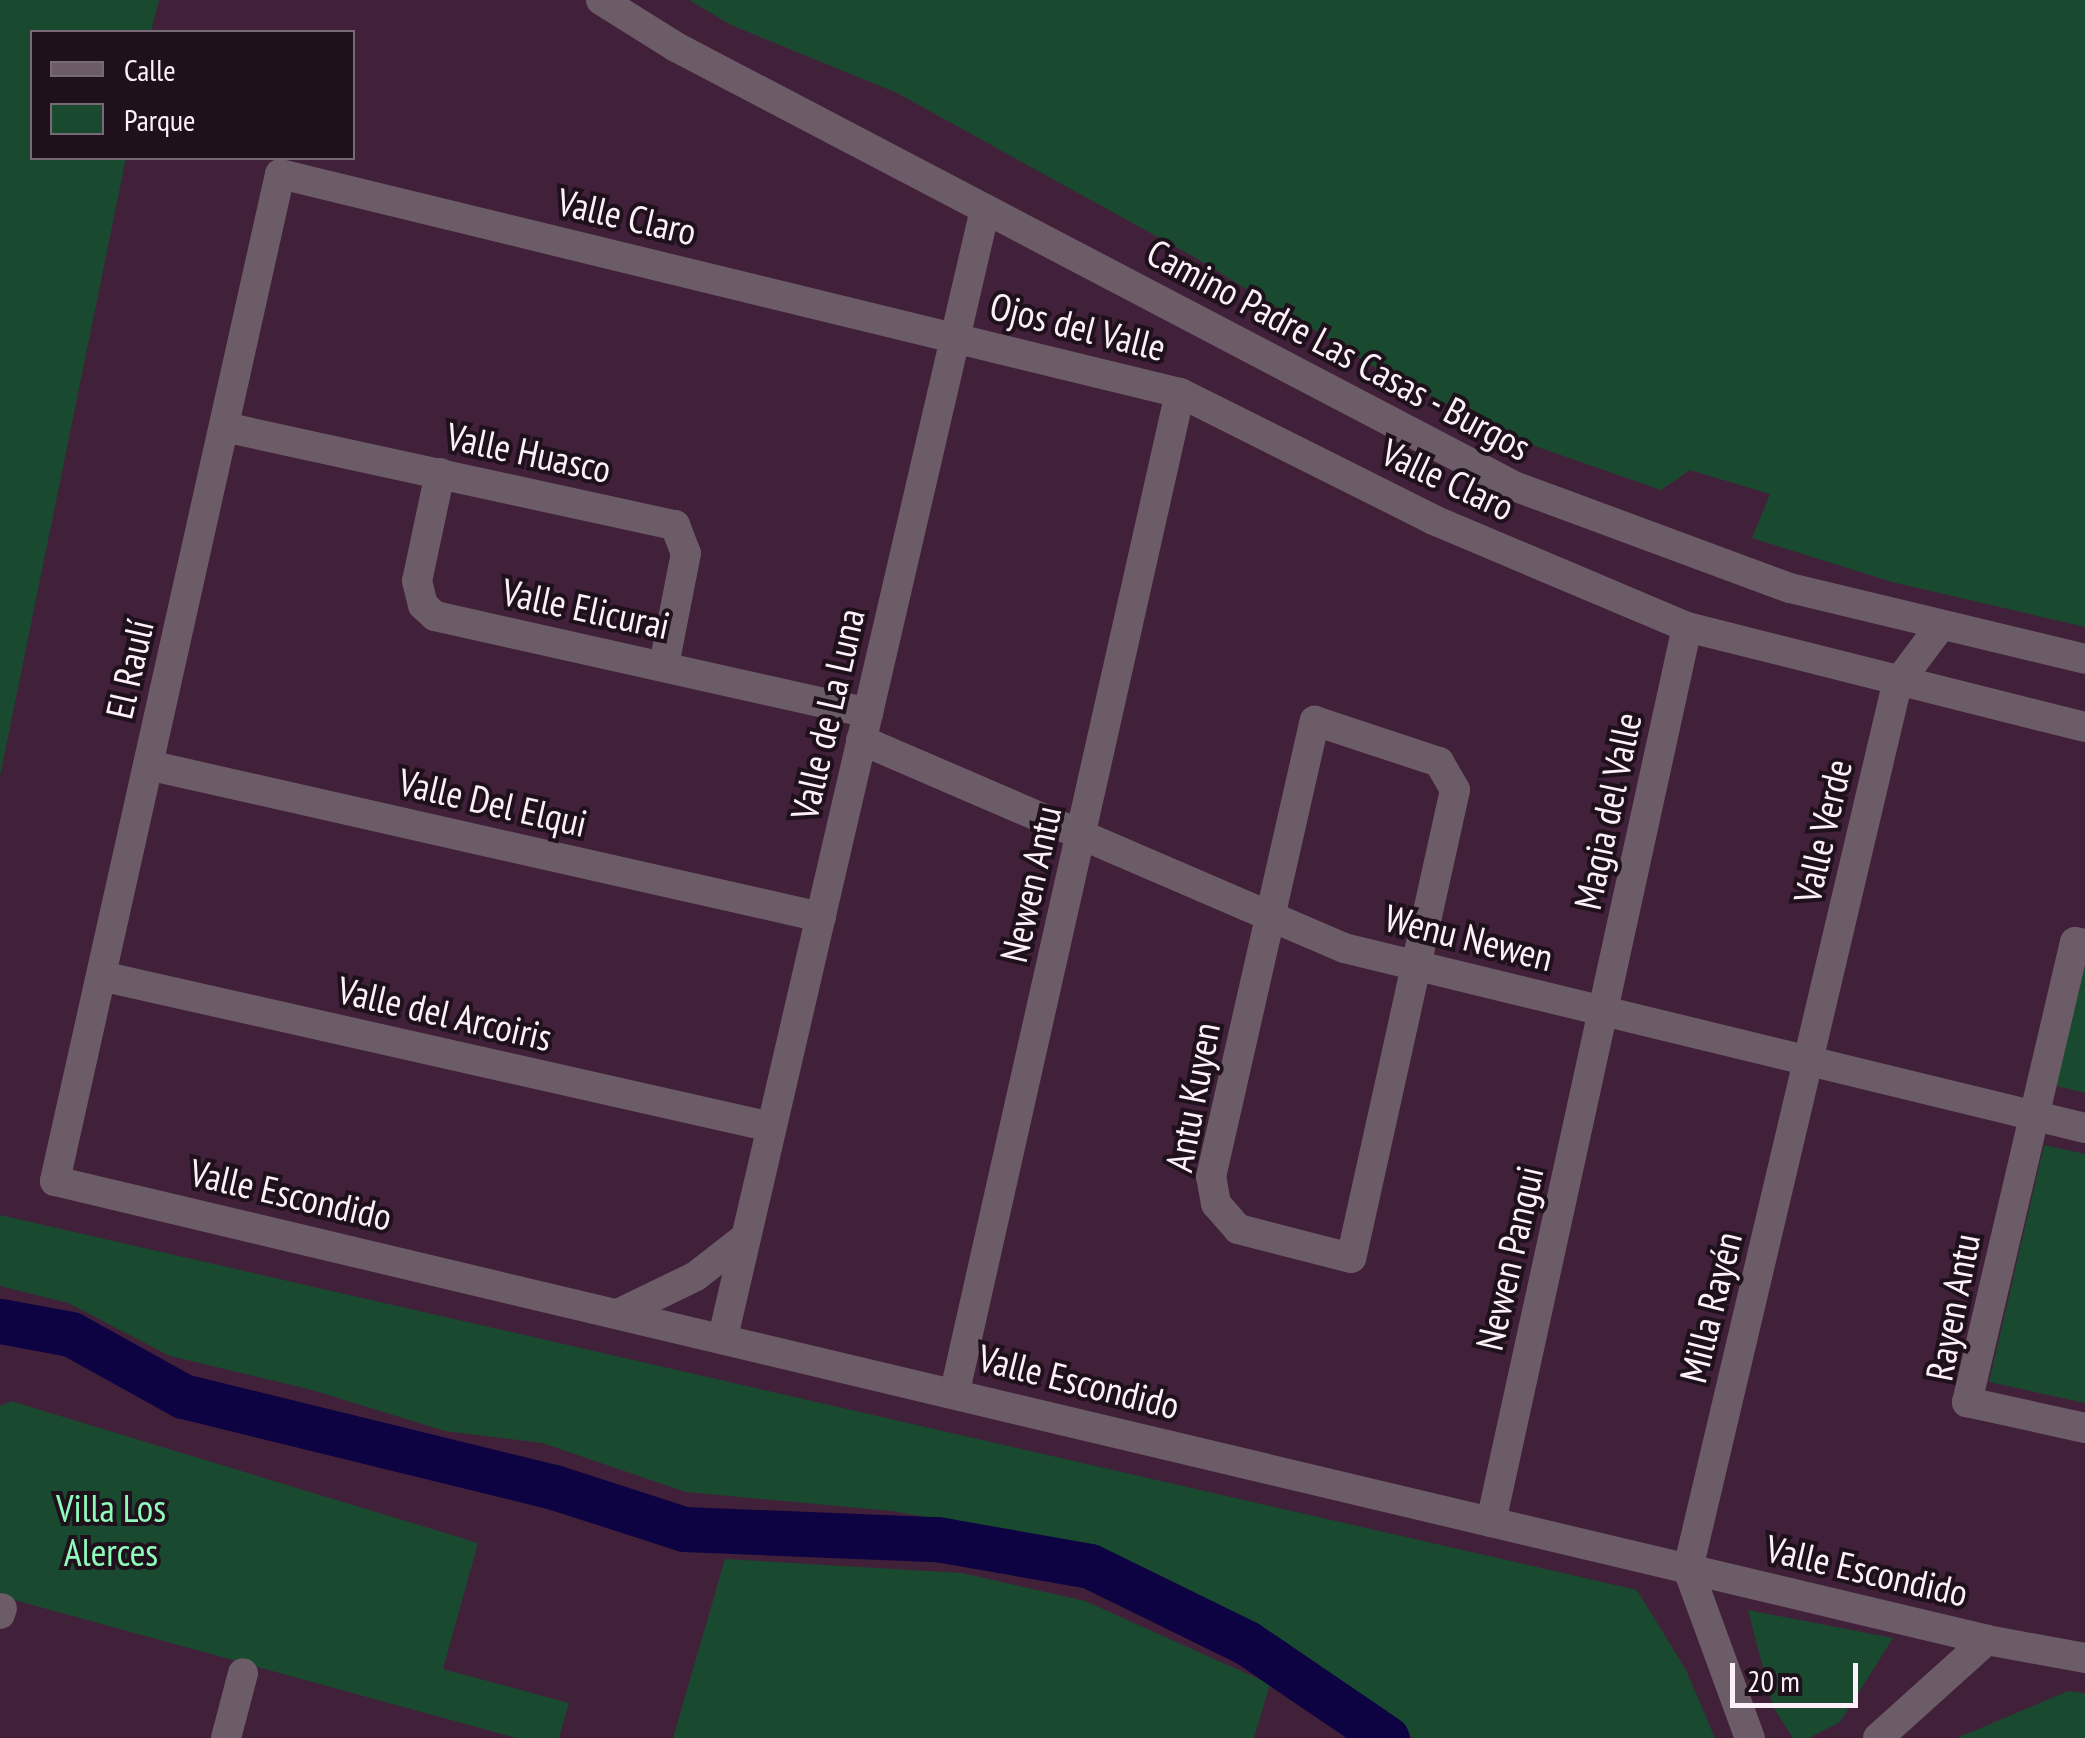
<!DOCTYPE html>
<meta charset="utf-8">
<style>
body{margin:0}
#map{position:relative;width:2085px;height:1738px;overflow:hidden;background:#41213a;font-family:"PT Sans Narrow",sans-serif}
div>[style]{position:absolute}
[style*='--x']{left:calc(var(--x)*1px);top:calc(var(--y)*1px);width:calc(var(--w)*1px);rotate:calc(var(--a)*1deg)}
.green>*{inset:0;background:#19492e}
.canal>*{height:45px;margin:-22.5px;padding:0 22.5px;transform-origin:22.5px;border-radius:22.5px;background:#0d0343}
.street>*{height:30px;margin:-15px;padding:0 15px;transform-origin:15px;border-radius:15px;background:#6c5c67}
span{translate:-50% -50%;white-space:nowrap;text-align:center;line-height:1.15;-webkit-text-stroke:8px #1f111c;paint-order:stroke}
.street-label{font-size:38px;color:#fdf0f9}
.park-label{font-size:38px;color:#8ffbbb}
.legend{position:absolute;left:30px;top:30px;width:325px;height:130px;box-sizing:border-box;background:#1f111c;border:2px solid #786a74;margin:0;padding:12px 18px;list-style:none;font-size:30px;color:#fdf0f9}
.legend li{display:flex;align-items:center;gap:20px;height:50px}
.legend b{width:50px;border:2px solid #786a74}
.scale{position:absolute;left:1730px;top:1663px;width:128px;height:45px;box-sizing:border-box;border:5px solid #fdf0f9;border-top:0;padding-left:12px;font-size:30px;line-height:35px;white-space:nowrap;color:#fdf0f9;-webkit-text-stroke:8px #1f111c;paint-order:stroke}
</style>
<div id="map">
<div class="green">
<i style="clip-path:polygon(0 0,159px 0,151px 32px,32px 32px,32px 158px,126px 158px,0 776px)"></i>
<i style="clip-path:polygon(689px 0,2085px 0,2085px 627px,1892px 582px,1752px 538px,1770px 494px,1690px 470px,1661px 490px,1523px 442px,1386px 374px,1194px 257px,897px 93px,731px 25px)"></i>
<i style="clip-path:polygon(2079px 968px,2085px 969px,2085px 1093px,2053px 1085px)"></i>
<i style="clip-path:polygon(2044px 1145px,2085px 1154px,2085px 1403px,1989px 1382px)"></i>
<i style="clip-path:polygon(0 1215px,1637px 1590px,1686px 1670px,1715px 1738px,1414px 1738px,1270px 1641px,1087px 1546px,892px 1511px,686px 1492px,542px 1443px,445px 1431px,312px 1390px,170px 1356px,68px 1303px,0 1286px)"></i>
<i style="clip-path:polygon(11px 1401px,478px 1543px,443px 1669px,569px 1703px,559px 1738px,516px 1738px,0 1596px,0 1406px)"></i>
<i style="clip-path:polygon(725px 1559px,962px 1573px,1085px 1601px,1270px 1684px,1254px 1738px,673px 1738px)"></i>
<i style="clip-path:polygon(1748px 1610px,1893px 1638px,1840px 1722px,1809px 1738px,1793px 1738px,1773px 1707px)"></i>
<i style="clip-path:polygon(2068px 1691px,2085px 1693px,2085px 1738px,1957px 1738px)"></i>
</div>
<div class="canal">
<i style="--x:0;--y:1321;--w:72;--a:10.4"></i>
<i style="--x:71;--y:1334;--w:128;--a:29"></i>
<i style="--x:183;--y:1396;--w:382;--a:13.8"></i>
<i style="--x:554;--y:1487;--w:137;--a:17.9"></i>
<i style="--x:684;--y:1529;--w:253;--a:2.3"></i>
<i style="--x:937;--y:1539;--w:155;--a:10"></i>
<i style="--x:1090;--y:1566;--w:175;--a:26.1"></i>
<i style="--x:1247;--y:1643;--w:169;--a:34.2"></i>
</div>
<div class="street">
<i style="--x:601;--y:0;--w:89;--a:32.1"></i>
<i style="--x:676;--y:47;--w:946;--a:27.65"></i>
<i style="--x:1514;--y:486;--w:294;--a:20.3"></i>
<i style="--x:1790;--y:588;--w:303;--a:13.5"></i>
<i style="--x:224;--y:427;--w:462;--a:12.3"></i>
<i style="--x:675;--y:525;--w:30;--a:69"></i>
<i style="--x:686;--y:553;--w:114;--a:101.1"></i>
<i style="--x:440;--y:473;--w:110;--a:102"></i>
<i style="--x:417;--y:581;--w:25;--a:76"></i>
<i style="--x:423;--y:605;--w:16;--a:43"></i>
<i style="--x:435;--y:616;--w:444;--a:12.6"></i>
<i style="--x:1315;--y:721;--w:131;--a:18.3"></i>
<i style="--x:1439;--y:762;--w:32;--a:60"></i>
<i style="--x:1455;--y:790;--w:479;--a:102.5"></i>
<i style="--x:1351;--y:1258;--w:117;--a:-165.6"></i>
<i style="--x:1238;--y:1229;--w:33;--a:-131"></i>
<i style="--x:1216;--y:1204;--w:27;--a:-100"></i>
<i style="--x:1211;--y:1177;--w:468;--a:-77.2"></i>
<i style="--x:2085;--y:727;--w:410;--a:-165.9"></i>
<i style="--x:1687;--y:627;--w:275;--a:-157.1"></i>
<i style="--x:1434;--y:520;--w:284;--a:-153.4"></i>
<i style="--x:1180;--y:393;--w:926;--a:-166.32"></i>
<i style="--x:280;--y:174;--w:1032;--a:102.6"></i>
<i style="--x:55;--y:1181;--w:1986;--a:13.36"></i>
<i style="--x:1987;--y:1640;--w:100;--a:10.4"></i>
<i style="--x:861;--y:740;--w:526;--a:23.3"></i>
<i style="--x:1344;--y:948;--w:763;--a:13.65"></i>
<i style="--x:148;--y:765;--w:690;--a:12.73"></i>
<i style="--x:2085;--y:944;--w:10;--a:-169"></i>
<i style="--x:2075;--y:942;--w:473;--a:103.2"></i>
<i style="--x:1967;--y:1402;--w:121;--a:12.4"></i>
<i style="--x:101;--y:976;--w:687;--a:12.7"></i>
<i style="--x:622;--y:1312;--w:82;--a:-25.9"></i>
<i style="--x:696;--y:1276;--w:63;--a:-38"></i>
<i style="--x:723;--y:1337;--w:1158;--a:-76.92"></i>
<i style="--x:955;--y:1391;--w:1023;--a:-77.3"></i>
<i style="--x:1491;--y:1522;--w:916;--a:-77.65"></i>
<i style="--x:1688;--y:1569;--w:909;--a:-76.71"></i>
<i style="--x:1897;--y:684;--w:70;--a:-53.1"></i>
<i style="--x:1688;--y:1569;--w:180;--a:69.9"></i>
<i style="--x:0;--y:1614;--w:6;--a:-72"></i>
<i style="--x:226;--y:1738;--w:67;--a:-75.3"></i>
<i style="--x:1878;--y:1738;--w:147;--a:-42"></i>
</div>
<div class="street-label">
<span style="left:627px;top:216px;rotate:13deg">Valle Claro</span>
<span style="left:1078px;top:326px;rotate:14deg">Ojos del Valle</span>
<span style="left:1339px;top:349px;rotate:28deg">Camino Padre Las Casas - Burgos</span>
<span style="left:529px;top:452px;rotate:12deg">Valle Huasco</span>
<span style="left:1448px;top:479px;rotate:25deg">Valle Claro</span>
<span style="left:586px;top:608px;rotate:12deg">Valle Elicurai</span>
<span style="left:129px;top:669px;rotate:-77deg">El Raulí</span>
<span style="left:827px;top:714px;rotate:-77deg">Valle de La Luna</span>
<span style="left:493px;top:802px;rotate:13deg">Valle Del Elqui</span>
<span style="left:1607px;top:811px;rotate:-78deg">Magia del Valle</span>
<span style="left:1822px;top:831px;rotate:-77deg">Valle Verde</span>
<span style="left:1030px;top:884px;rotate:-77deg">Newen Antu</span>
<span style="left:1469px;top:937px;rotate:14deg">Wenu Newen</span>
<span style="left:445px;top:1013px;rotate:13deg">Valle del Arcoiris</span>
<span style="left:1192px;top:1097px;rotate:-79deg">Antu Kuyen</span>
<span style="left:291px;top:1194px;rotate:13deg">Valle Escondido</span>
<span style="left:1509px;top:1258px;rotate:-77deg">Newen Pangui</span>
<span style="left:1710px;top:1307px;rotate:-76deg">Milla Rayén</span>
<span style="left:1952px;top:1307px;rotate:-79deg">Rayen Antu</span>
<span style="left:1079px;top:1381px;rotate:14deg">Valle Escondido</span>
<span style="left:1867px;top:1570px;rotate:13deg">Valle Escondido</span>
</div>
<div class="park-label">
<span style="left:111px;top:1530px">Villa Los<br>Alerces</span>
</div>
<ul class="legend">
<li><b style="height:12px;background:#6c5c67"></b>Calle</li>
<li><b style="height:28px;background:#19492e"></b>Parque</li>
</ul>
<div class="scale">20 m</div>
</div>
